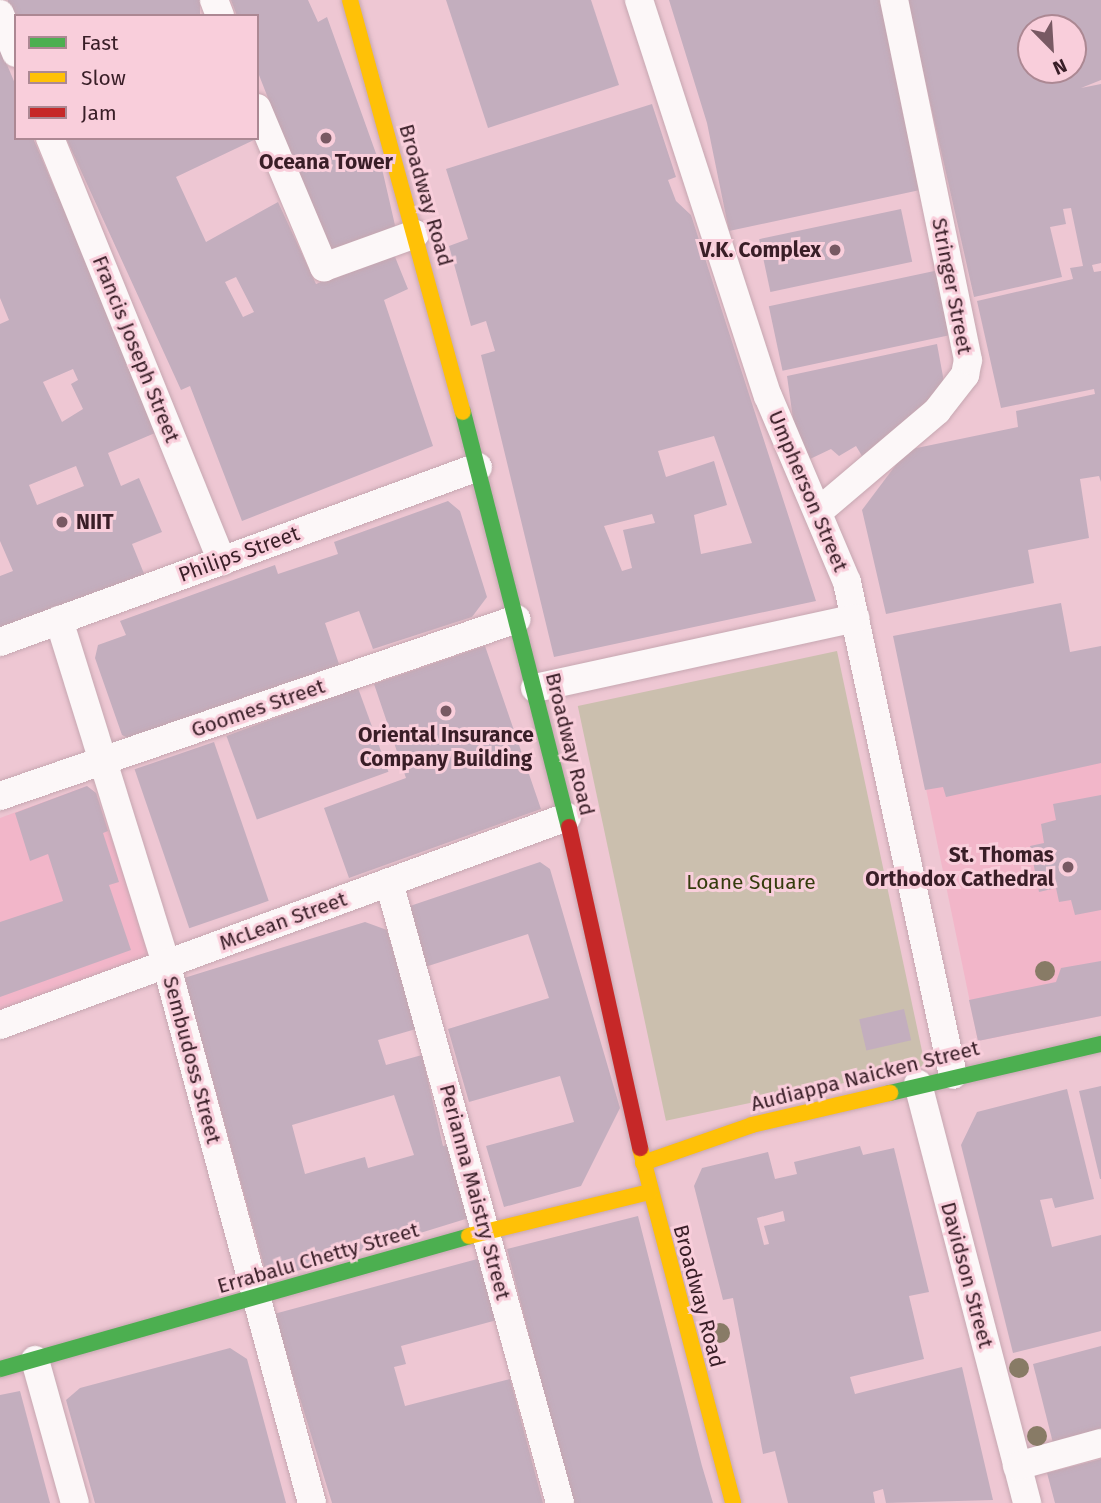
<!DOCTYPE html>
<style>
body{margin:0}
#map{position:relative;width:1101px;height:1503px;overflow:hidden;background:#eec7d3;font-family:"Fira Sans",sans-serif}
div>[style]{position:absolute}
[style*='--x']{left:calc(var(--x)*1px);top:calc(var(--y)*1px);width:calc(var(--w)*1px);rotate:calc(var(--a)*1deg)}
.built>*{inset:0;background:#f2b6c9}
.green>*{inset:0;background:#cbbfae;transform-origin:0 0}
.building>*{inset:0;background:#c3aebe;transform-origin:0 0}
.roads{filter:drop-shadow(0 0 2px #c6a7b1) drop-shadow(0 0 2px #c6a7b1)}
.street>*{height:28px;margin:-14px;padding:0 14px;transform-origin:14px;border-radius:14px;background:#fcf7f8}
.fast>*{height:16px;margin:-8px;padding:0 8px;transform-origin:8px;border-radius:8px;background:#4caf50}
.slow>*{height:16px;margin:-8px;padding:0 8px;transform-origin:8px;border-radius:8px;background:#ffc107}
.jam>*{height:16px;margin:-8px;padding:0 8px;transform-origin:8px;border-radius:8px;background:#c62828}
.trees>*{width:20px;height:20px;margin:-10px;border-radius:50%;background:#887b66}
.dots>*{width:19px;height:19px;translate:-50% -50%;box-sizing:border-box;border:4px solid #f9cedb;border-radius:50%}
span{translate:-50% -50%;white-space:nowrap;text-align:center;line-height:1.15;-webkit-text-stroke:6px #f9cedb;paint-order:stroke}
.poi-label{font-size:21px;color:#391e27;font-weight:700}
.right{translate:-100% -50%;text-align:right}
.left{translate:0 -50%;text-align:left}
.street-label{font-size:21px;color:#391e27}
.park-label{font-size:21px;color:#353c0d}
.legend{position:absolute;left:14px;top:14px;width:245px;height:126px;box-sizing:border-box;background:#f9cedb;border:2px solid #ac8893;margin:0;padding:9px 12px;list-style:none;font-size:21px;color:#391e27}
.legend li{display:flex;align-items:center;gap:14px;height:35px}
.legend b{width:35px;border:2px solid #ac8893}
.north{position:absolute;left:1017px;top:14px;width:70px;height:70px;box-sizing:border-box;background:#f9cedb;border:2px solid #ac8893;border-radius:50%;rotate:156deg;font-size:19px;font-weight:700;line-height:28px;text-align:center;color:#391e27}
.north::after{content:'';display:block;margin:auto;width:24px;height:32px;background:#785963;clip-path:polygon(50% 0,100% 100%,50% 72%,0 100%)}
</style>
<div id="map">
<div class="built">
<i style="clip-path:polygon(1101px 707px,1101px 1016px,978px 1041px,917px 745px)"></i>
<i style="clip-path:polygon(87px 786px,96px 793px,152px 958px,0 1012px,0 818px)"></i>
</div>
<div class="green">
<i style="left:837px;top:651px;width:424px;height:265px;rotate:78deg"></i>
</div>
<div class="building">
<i style="left:8px;top:0;width:192px;height:17px"></i>
<i style="clip-path:polygon(231px 0,308px 0,318px 22px,327px 17px,383px 173px,397px 234px,332px 261px,257px 70px,257px 16px,237px 16px)"></i>
<i style="clip-path:polygon(446px 0,591px 0,619px 85px,488px 128px)"></i>
<i style="clip-path:polygon(669px 0,882px 0,920px 190px,729px 231px,707px 123px)"></i>
<i style="clip-path:polygon(evenodd,907px 0,1101px 0,1101px 80px,1081px 88px,1101px 84px,1101px 263px,1092px 265px,1094px 272px,1101px 271px,1101px 482px,1099px 476px,1080px 479px,1089px 538px,1028px 550px,1034px 583px,886px 614px,862px 510px,907px 450px,1018px 427px,1016px 411px,1095px 394px,1094px 389px,1001px 408px,977px 301px,1073px 279px,1070px 268px,1083px 266px,1071px 208px,1063px 209px,1066px 224px,1050px 227px,1062px 277px,974px 297px,907px 0,1031px 28px,1073px 28px,1073px 70px,1031px 70px,1031px 28px)"></i>
<i style="clip-path:polygon(evenodd,0 48px,16px 86px,16px 138px,33px 138px,56px 192px,61px 190px,155px 433px,108px 453px,121px 486px,139px 478px,162px 532px,132px 544px,145px 576px,0 634px,0 576px,13px 571px,0 541px,0 324px,9px 320px,0 298px,0 48px,73px 369px,78px 380px,71px 384px,83px 409px,62px 422px,43px 382px,73px 369px,0 48px,76px 466px,84px 486px,37px 505px,29px 485px,76px 466px)"></i>
<i style="clip-path:polygon(evenodd,652px 104px,676px 177px,668px 180px,676px 201px,691px 215px,816px 601px,554px 657px,481px 355px,495px 351px,486px 321px,471px 326px,449px 246px,468px 239px,446px 169px,652px 104px,714px 436px,752px 543px,701px 554px,694px 515px,727px 505px,714px 461px,666px 477px,658px 451px,714px 436px,652px 104px,652px 514px,655px 523px,623px 530px,632px 568px,622px 571px,604px 526px,652px 514px)"></i>
<i style="clip-path:polygon(evenodd,66px 138px,258px 138px,176px 177px,206px 242px,278px 202px,316px 284px,393px 252px,408px 289px,384px 300px,433px 446px,242px 521px,190px 386px,181px 390px,66px 138px,236px 277px,254px 312px,243px 317px,225px 282px,236px 277px)"></i>
<i style="left:901px;top:209px;width:54px;height:145px;rotate:78deg"></i>
<i style="left:939px;top:270px;width:66px;height:174px;rotate:78deg"></i>
<i style="clip-path:polygon(937px 344px,944px 382px,902px 429px,862px 456px,856px 446px,839px 456px,831px 449px,810px 459px,805px 455px,796px 440px,787px 376px)"></i>
<i style="clip-path:polygon(448px 501px,460px 511px,487px 597px,472px 617px,373px 649px,359px 611px,325px 623px,340px 667px,128px 738px,122px 735px,95px 658px,98px 645px,126px 635px,120px 621px,275px 565px,278px 574px,338px 554px,334px 542px)"></i>
<i style="clip-path:polygon(1061px 603px,1070px 652px,1101px 646px,1101px 763px,946px 797px,943px 787px,925px 790px,893px 636px)"></i>
<i style="clip-path:polygon(485px 646px,541px 809px,349px 878px,324px 808px,406px 778px,374px 684px)"></i>
<i style="left:358px;top:688px;width:89px;height:140px;rotate:70deg"></i>
<i style="left:214px;top:742px;width:168px;height:84px;rotate:71deg"></i>
<i style="clip-path:polygon(87px 786px,96px 793px,108px 831px,103px 833px,119px 882px,109px 885px,131px 950px,0 997px,0 922px,63px 901px,48px 854px,30px 861px,15px 813px)"></i>
<i style="clip-path:polygon(1101px 795px,1101px 910px,1075px 915px,1071px 900px,1059px 902px,1056px 888px,1039px 892px,1030px 846px,1044px 843px,1041px 824px,1056px 820px,1053px 804px)"></i>
<i style="clip-path:polygon(540px 862px,550px 869px,620px 1108px,581px 1186px,504px 1207px,486px 1146px,574px 1122px,560px 1076px,469px 1102px,448px 1029px,549px 998px,528px 934px,425px 967px,410px 906px)"></i>
<i style="clip-path:polygon(evenodd,365px 922px,387px 930px,416px 1029px,378px 1040px,386px 1065px,422px 1055px,443px 1146px,451px 1144px,472px 1217px,268px 1280px,184px 978px,365px 922px,394px 1095px,414px 1155px,368px 1168px,365px 1157px,305px 1174px,292px 1125px,394px 1095px)"></i>
<i style="clip-path:polygon(1101px 961px,1101px 1016px,978px 1041px,969px 1000px,1056px 982px,1061px 968px)"></i>
<i style="left:904px;top:1009px;width:32px;height:46px;rotate:77deg"></i>
<i style="clip-path:polygon(1101px 1086px,1101px 1179px,1100px 1179px,1079px 1091px)"></i>
<i style="clip-path:polygon(1067px 1089px,1094px 1199px,1055px 1208px,1052px 1198px,1040px 1200px,1052px 1247px,1101px 1235px,1101px 1331px,1013px 1353px,961px 1145px,977px 1112px)"></i>
<i style="clip-path:polygon(evenodd,860px 1146px,863px 1155px,894px 1148px,929px 1292px,909px 1296px,924px 1359px,850px 1377px,855px 1394px,962px 1367px,993px 1500px,886px 1503px,883px 1489px,873px 1492px,875px 1503px,788px 1503px,775px 1451px,763px 1454px,733px 1298px,723px 1300px,694px 1186px,702px 1168px,768px 1152px,775px 1179px,797px 1174px,794px 1162px,860px 1146px,783px 1211px,785px 1221px,764px 1226px,769px 1244px,764px 1245px,757px 1218px,783px 1211px)"></i>
<i style="clip-path:polygon(638px 1216px,702px 1466px,713px 1503px,572px 1503px,507px 1249px)"></i>
<i style="clip-path:polygon(481px 1258px,497px 1320px,401px 1346px,406px 1364px,394px 1367px,405px 1406px,510px 1379px,543px 1503px,332px 1503px,274px 1314px)"></i>
<i style="clip-path:polygon(1101px 1346px,1101px 1430px,1053px 1443px,1033px 1364px)"></i>
<i style="clip-path:polygon(230px 1348px,247px 1359px,286px 1503px,95px 1503px,66px 1400px,80px 1388px)"></i>
<i style="clip-path:polygon(20px 1391px,50px 1503px,0 1503px,0 1395px)"></i>
<i style="clip-path:polygon(1101px 1459px,1101px 1503px,1055px 1503px,1047px 1473px)"></i>
</div>
<div class="roads">
<div class="street">
<i style="--x:214;--y:0;--w:17;--a:69"></i>
<i style="--x:639;--y:0;--w:416;--a:72"></i>
<i style="--x:768;--y:396;--w:202;--a:67"></i>
<i style="--x:847;--y:582;--w:504;--a:77.87"></i>
<i style="--x:0;--y:14;--w:42;--a:67.7"></i>
<i style="--x:257;--y:108;--w:173;--a:67.2"></i>
<i style="--x:324;--y:267;--w:97;--a:-19.9"></i>
<i style="--x:50;--y:138;--w:457;--a:67.9"></i>
<i style="--x:818;--y:512;--w:156;--a:-40.3"></i>
<i style="--x:937;--y:411;--w:46;--a:-52.1"></i>
<i style="--x:965;--y:375;--w:15;--a:-79"></i>
<i style="--x:968;--y:360;--w:368;--a:-101.6"></i>
<i style="--x:59;--y:620;--w:359;--a:72.7"></i>
<i style="--x:166;--y:963;--w:559;--a:74.87"></i>
<i style="--x:0;--y:642;--w:509;--a:-20.11"></i>
<i style="--x:535;--y:688;--w:328;--a:-12.3"></i>
<i style="--x:0;--y:796;--w:546;--a:-18.9"></i>
<i style="--x:389;--y:882;--w:644;--a:74.6"></i>
<i style="--x:0;--y:1025;--w:604;--a:-20.15"></i>
<i style="--x:918;--y:1084;--w:433;--a:75.4"></i>
<i style="--x:35;--y:1360;--w:148;--a:74.4"></i>
<i style="--x:1017;--y:1466;--w:87;--a:-15.3"></i>
</div>
<div class="fast">
<i style="--x:463;--y:412;--w:428;--a:75.7"></i>
<i style="--x:890;--y:1093;--w:217;--a:-13.1"></i>
<i style="--x:0;--y:1369;--w:487;--a:-15.8"></i>
</div>
<div class="slow">
<i style="--x:350;--y:0;--w:427;--a:74.7"></i>
<i style="--x:640;--y:1148;--w:367;--a:75.3"></i>
<i style="--x:643;--y:1163;--w:115;--a:-19.2"></i>
<i style="--x:752;--y:1125;--w:142;--a:-13.1"></i>
<i style="--x:469;--y:1236;--w:186;--a:-13.7"></i>
</div>
<div class="jam">
<i style="--x:569;--y:827;--w:329;--a:77.5"></i>
</div>
</div>
<div class="trees">
<i style="left:1045px;top:971px"></i>
<i style="left:720px;top:1333px"></i>
<i style="left:1019px;top:1368px"></i>
<i style="left:1037px;top:1436px"></i>
</div>
<div class="dots">
<i style="left:326px;top:138px;background:#785963"></i>
<i style="left:835px;top:250px;background:#785963"></i>
<i style="left:62px;top:522px;background:#785963"></i>
<i style="left:446px;top:711px;background:#785963"></i>
<i style="left:1068px;top:867px;background:#785963"></i>
</div>
<div class="poi-label">
<span style="left:326px;top:162px">Oceana Tower</span>
<span class="right" style="left:821px;top:250px">V.K. Complex</span>
<span class="left" style="left:76px;top:522px">NIIT</span>
<span style="left:446px;top:747px">Oriental Insurance<br>Company Building</span>
<span class="right" style="left:1054px;top:867px">St. Thomas<br>Orthodox Cathedral</span>
</div>
<div class="street-label">
<span style="left:426px;top:195px;rotate:74deg">Broadway Road</span>
<span style="left:952px;top:286px;rotate:79deg">Stringer Street</span>
<span style="left:136px;top:349px;rotate:68deg">Francis Joseph Street</span>
<span style="left:808px;top:491px;rotate:67deg">Umpherson Street</span>
<span style="left:239px;top:554px;rotate:-20deg">Philips Street</span>
<span style="left:258px;top:708px;rotate:-19deg">Goomes Street</span>
<span style="left:570px;top:744px;rotate:76deg">Broadway Road</span>
<span style="left:283px;top:921px;rotate:-20deg">McLean Street</span>
<span style="left:192px;top:1060px;rotate:75deg">Sembudoss Street</span>
<span style="left:865px;top:1076px;rotate:-14deg">Audiappa Naicken Street</span>
<span style="left:475px;top:1192px;rotate:75deg">Perianna Maistry Street</span>
<span style="left:318px;top:1258px;rotate:-16deg">Errabalu Chetty Street</span>
<span style="left:967px;top:1275px;rotate:75deg">Davidson Street</span>
<span style="left:699px;top:1296px;rotate:75deg">Broadway Road</span>
</div>
<div class="park-label">
<span style="left:751px;top:882px">Loane Square</span>
</div>
<ul class="legend">
<li><b style="height:9px;background:#4caf50"></b>Fast</li>
<li><b style="height:9px;background:#ffc107"></b>Slow</li>
<li><b style="height:9px;background:#c62828"></b>Jam</li>
</ul>
<div class="north">N</div>
</div>
